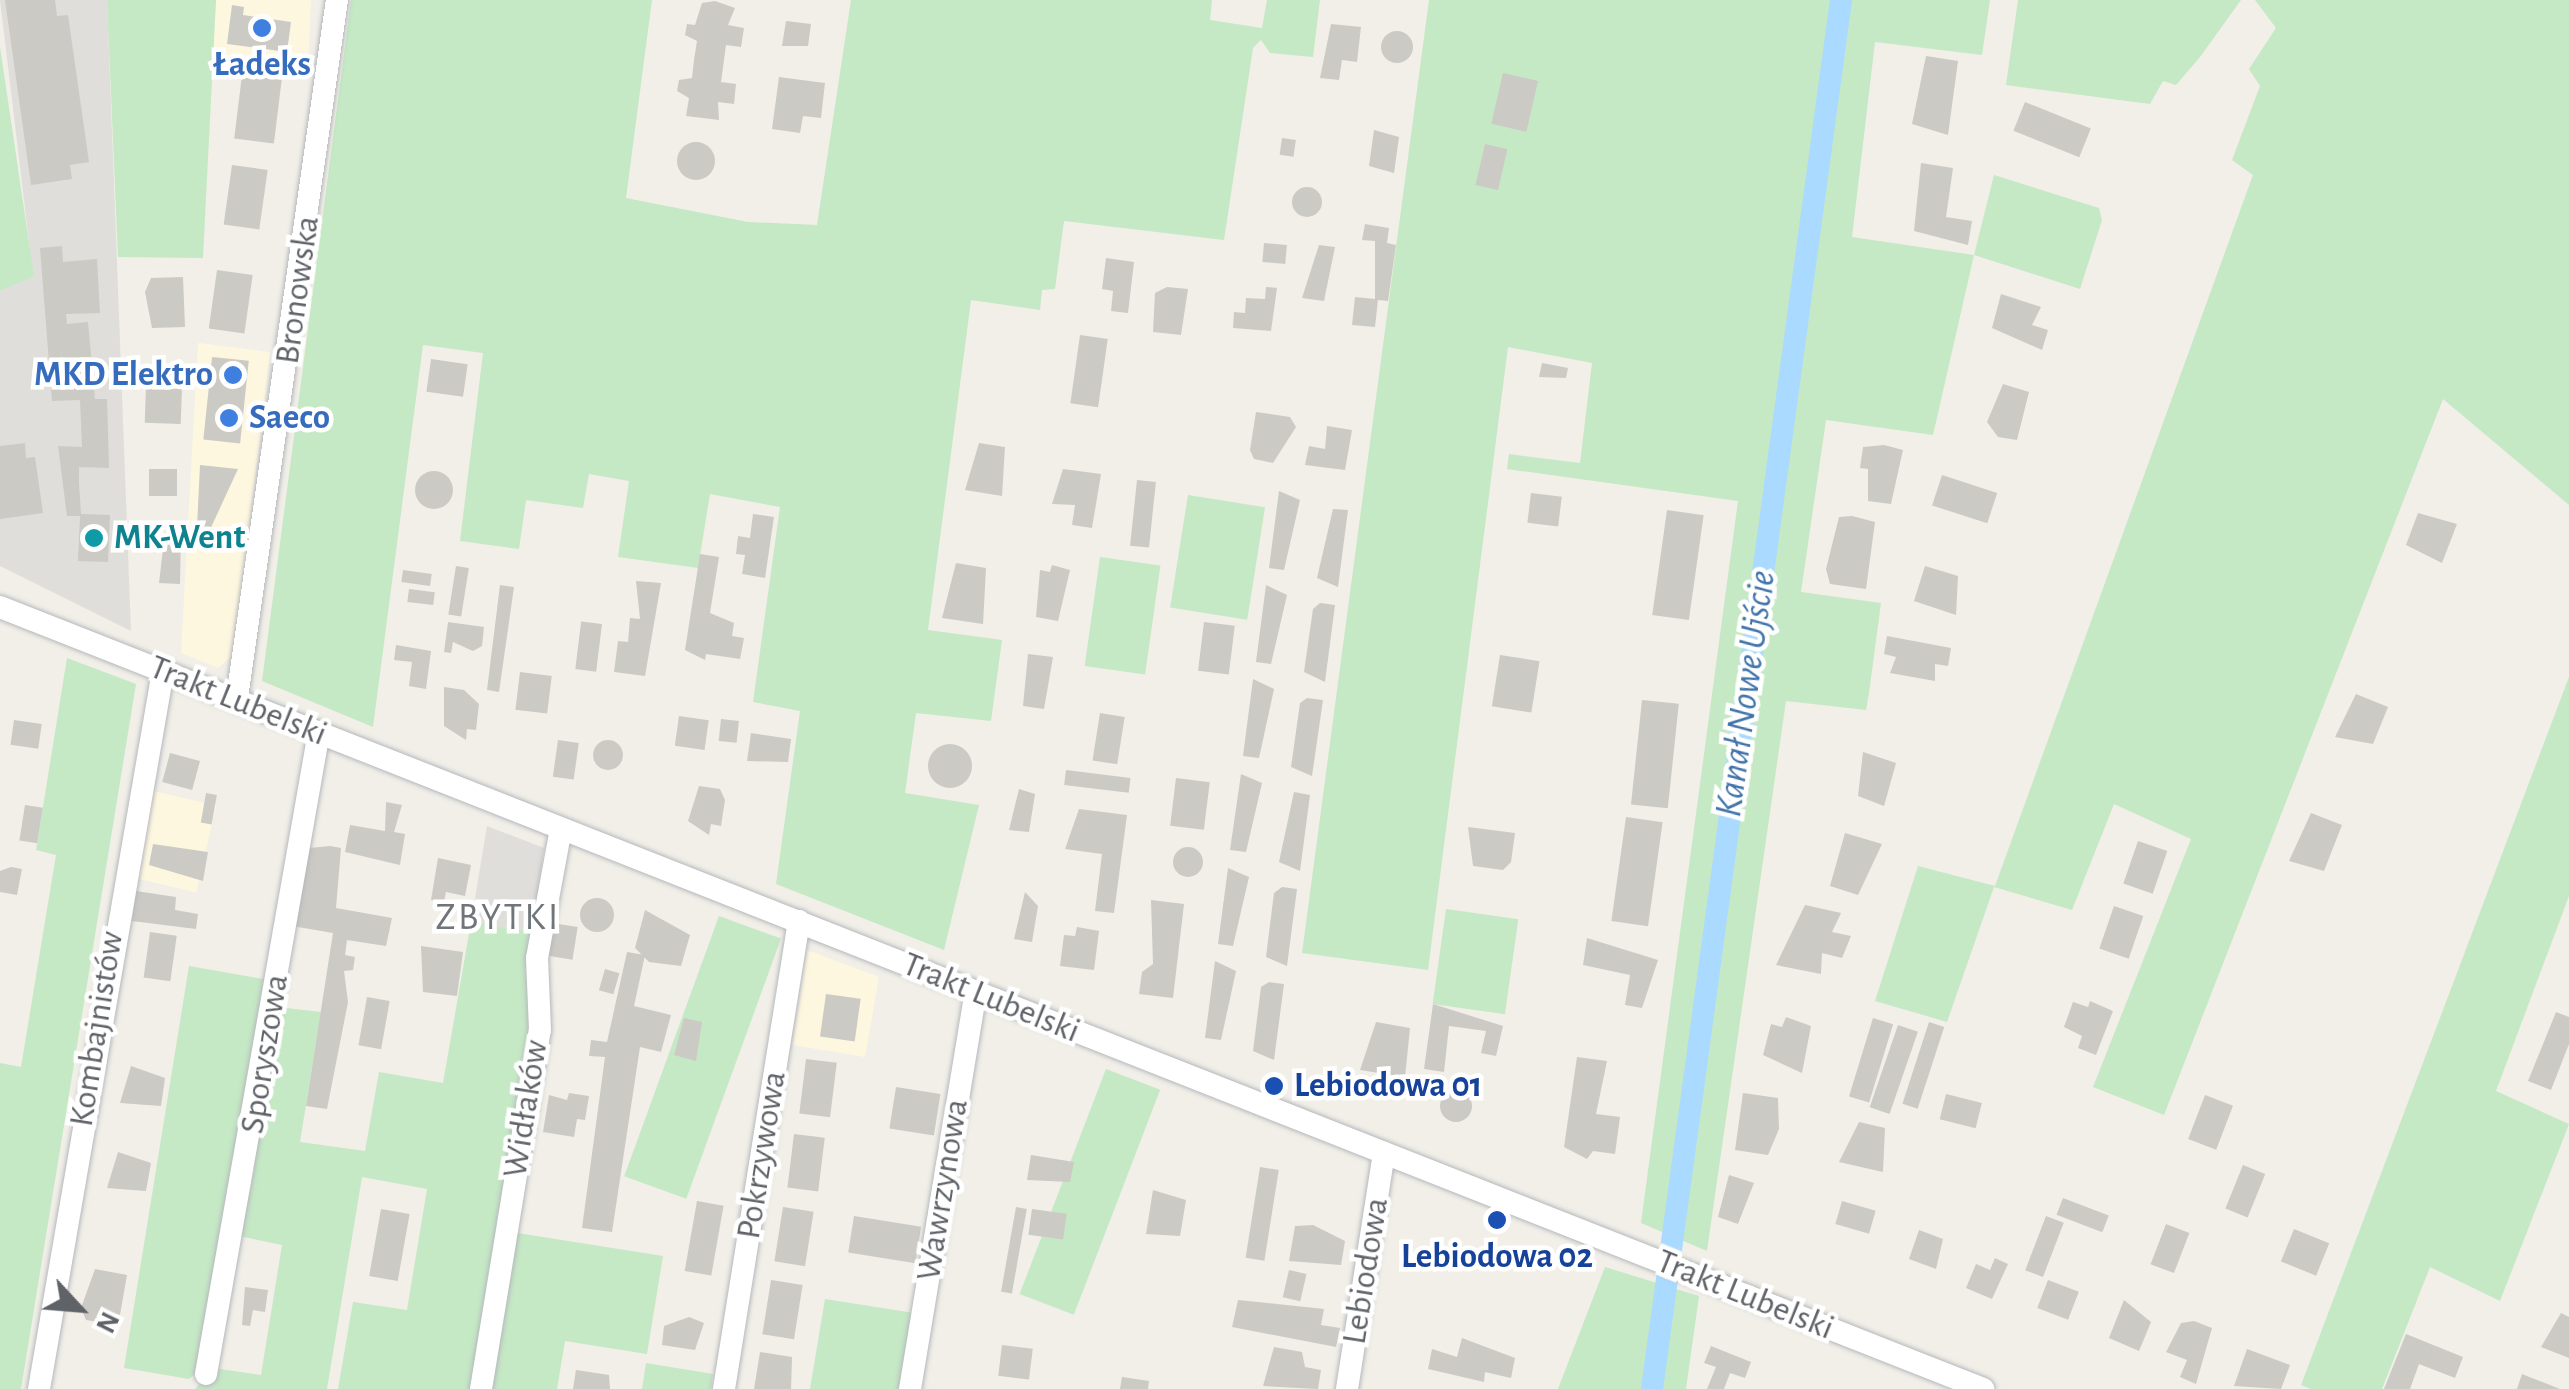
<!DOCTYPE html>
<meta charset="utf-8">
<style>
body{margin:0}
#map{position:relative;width:2569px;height:1389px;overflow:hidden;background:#f1efe8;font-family:"Alegreya Sans",sans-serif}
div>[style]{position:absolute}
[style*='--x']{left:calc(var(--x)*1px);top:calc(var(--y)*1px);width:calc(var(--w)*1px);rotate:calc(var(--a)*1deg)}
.commercial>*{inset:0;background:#fef7e0;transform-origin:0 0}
.industrial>*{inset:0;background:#e0deda}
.green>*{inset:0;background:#c5e8c5;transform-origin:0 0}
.canal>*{height:22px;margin:-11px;padding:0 11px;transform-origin:11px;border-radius:11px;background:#aadaff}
.building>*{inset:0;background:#cccac5;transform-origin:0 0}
.round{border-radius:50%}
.roads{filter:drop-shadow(0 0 2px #b5b8bc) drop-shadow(0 0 2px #b5b8bc)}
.minor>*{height:22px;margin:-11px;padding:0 11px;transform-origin:11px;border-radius:11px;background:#fff}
.dots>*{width:28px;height:28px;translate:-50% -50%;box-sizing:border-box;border:5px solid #fff;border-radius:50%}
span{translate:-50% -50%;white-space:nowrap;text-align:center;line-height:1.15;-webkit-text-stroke:9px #fff;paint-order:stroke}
.shop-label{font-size:35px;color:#366cbe;font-weight:700}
.right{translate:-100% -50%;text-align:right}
.left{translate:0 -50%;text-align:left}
.street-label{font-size:35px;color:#5f6368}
.culture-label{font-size:35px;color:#0d838f;font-weight:700}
.transit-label{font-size:35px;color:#164399;font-weight:700}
.water-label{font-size:38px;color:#4174aa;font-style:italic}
.neighbourhood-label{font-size:38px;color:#70757a;letter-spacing:2.5px}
.north{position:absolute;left:30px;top:1259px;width:100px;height:100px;-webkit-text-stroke:8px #fff;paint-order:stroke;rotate:116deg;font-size:28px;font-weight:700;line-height:40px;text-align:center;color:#5f6368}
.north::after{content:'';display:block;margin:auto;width:35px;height:45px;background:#5f6368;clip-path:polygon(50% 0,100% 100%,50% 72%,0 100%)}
</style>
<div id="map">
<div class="commercial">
<i style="clip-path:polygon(216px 0,311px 0,308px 68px,213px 56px)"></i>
<i style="clip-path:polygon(198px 343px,270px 352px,234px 654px,218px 668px,181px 653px)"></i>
<i style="left:149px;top:790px;width:69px;height:89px;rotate:13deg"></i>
<i style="clip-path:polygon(807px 950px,879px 977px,865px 1057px,793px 1045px)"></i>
</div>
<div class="industrial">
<i style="clip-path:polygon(0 0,107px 0,131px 631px,0 566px,0 291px,33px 275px)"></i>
<i style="clip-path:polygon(487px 826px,544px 848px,533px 932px,471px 922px)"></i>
</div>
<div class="green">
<i style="clip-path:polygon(107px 0,216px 0,203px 258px,118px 257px)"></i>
<i style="clip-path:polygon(351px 0,652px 0,626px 198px,748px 222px,817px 225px,851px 0,1212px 0,1210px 20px,1262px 28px,1267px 0,1320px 0,1313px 57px,1270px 53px,1261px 40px,1253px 48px,1224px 240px,1064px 221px,1055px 289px,1042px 290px,1040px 310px,971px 300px,928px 630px,1002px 640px,991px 721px,916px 713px,905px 793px,979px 805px,944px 950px,776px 884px,800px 711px,753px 702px,780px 507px,710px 494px,698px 568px,618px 557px,629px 481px,589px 474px,583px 508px,526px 500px,519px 549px,460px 541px,483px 353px,423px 345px,373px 727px,262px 681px)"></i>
<i style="clip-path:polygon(1429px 0,1990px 0,1982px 55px,1875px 42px,1852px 237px,1974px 255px,1994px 175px,2099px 208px,2102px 220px,2080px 289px,1974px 255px,1933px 435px,1826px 420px,1801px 592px,1881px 603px,1869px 693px,1866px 710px,1786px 701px,1707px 1251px,1641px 1223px,1738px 501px,1507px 469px,1509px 454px,1580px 463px,1592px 363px,1508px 347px,1428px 970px,1302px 953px)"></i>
<i style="clip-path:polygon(2018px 0,2241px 0,2200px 57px,2176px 85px,2163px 81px,2150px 104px,2006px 85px)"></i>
<i style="clip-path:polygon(2255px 0,2569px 0,2569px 505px,2443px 399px,2164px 1115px,2093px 1087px,2191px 839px,2114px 804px,2072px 910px,1994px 887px,1947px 1022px,1875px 1001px,1918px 866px,1995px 886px,2253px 175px,2232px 160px,2260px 86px,2249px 69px,2276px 28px)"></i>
<i style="clip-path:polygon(0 47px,34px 276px,0 291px)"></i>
<i style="left:1188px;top:495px;width:78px;height:114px;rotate:9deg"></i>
<i style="left:1100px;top:557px;width:61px;height:110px;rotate:8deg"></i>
<i style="clip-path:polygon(67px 658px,136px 684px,21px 1389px,0 1389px,0 1063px,21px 1067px,56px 855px,36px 850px)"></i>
<i style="clip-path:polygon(2569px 677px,2569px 896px,2496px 1091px,2569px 1124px,2500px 1301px,2430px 1267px,2382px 1389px,2311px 1389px,2301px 1385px)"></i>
<i style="left:1446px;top:909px;width:73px;height:96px;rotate:8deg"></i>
<i style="left:719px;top:916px;width:66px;height:277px;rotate:20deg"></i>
<i style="clip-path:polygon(471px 922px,533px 932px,525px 971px,533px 1014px,472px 1389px,338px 1389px,353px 1302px,407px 1310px,427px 1189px,362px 1177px,327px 1389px,195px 1389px,213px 1368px,261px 1375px,282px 1245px,234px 1235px,251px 1188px,278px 1007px,321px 1012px,300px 1142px,365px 1151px,379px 1072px,443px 1083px)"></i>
<i style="clip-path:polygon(189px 966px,269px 980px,202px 1368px,189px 1379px,124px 1368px)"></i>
<i style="left:1106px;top:1069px;width:58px;height:241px;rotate:21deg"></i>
<i style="clip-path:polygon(511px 1232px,663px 1256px,647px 1354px,565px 1341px,557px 1389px,485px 1389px)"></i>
<i style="clip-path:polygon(1605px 1267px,1699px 1296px,1686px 1389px,1558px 1389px)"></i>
<i style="clip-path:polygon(825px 1299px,914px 1313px,901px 1389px,810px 1389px)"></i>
<i style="clip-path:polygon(646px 1363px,713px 1374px,711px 1389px,642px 1389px)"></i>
</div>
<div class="canal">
<i style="--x:1652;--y:1389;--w:1402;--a:-82.25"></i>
</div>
<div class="building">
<i style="clip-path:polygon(5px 0,55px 0,57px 16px,68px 15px,89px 162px,70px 165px,72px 179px,31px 185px)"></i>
<i style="clip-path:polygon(715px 1px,735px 8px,728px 25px,744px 28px,741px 47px,726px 45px,721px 82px,736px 84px,734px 104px,718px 102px,719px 120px,686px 116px,689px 98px,677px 91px,679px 80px,692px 78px,694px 60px,697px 41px,685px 35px,687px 24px,695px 25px,702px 3px)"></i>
<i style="clip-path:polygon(232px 5px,244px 7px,243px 15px,291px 22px,287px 52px,227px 44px)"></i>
<i style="clip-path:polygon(786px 21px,811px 24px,808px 46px,782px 46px)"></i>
<i style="clip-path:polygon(1331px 24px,1361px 27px,1357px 62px,1342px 60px,1339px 80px,1320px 78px)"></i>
<i class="round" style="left:1381px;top:31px;width:32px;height:32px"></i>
<i style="clip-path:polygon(1926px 56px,1958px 61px,1948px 135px,1912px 124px)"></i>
<i style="left:1503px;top:73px;width:36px;height:52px;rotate:13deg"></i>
<i style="left:242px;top:75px;width:40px;height:64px;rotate:7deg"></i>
<i style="clip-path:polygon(779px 77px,825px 83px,821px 118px,803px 116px,800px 133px,772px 129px)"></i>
<i style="left:2025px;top:102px;width:71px;height:31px;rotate:22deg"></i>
<i style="clip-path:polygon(1374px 130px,1399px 137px,1394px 173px,1369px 166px)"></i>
<i style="left:1282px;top:138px;width:14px;height:17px;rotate:8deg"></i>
<i class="round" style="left:677px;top:142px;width:38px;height:38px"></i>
<i style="left:1485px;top:144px;width:23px;height:42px;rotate:13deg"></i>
<i style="clip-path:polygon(1921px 163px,1953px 168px,1946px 217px,1972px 221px,1968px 245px,1914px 231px)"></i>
<i style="left:232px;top:165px;width:36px;height:60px;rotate:8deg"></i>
<i class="round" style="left:1292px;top:187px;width:30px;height:30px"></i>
<i style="clip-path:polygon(1365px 224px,1389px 228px,1387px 243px,1396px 245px,1388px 301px,1378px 300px,1375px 327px,1352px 325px,1355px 297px,1375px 299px,1375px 241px,1362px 240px)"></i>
<i style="left:1264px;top:243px;width:23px;height:19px;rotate:5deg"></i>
<i style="clip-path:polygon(1319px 245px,1335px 247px,1324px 301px,1302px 298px)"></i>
<i style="clip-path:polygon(62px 246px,63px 262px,97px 259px,100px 313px,66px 314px,67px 324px,88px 322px,95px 399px,107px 399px,109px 468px,79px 467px,79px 483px,81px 514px,110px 515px,108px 562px,78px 561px,80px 516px,67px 516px,58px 446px,82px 447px,80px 400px,52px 401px,40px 248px)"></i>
<i style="clip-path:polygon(1106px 258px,1134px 262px,1128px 313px,1111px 311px,1113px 291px,1102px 289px)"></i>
<i style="left:217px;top:270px;width:36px;height:59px;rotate:8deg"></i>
<i style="clip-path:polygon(183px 277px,185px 327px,152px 328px,145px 292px,151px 278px)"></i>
<i style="clip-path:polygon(1167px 287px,1188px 289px,1181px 335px,1153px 332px,1155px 293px)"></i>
<i style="clip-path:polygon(1266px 287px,1277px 288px,1271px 331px,1233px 328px,1234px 312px,1245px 313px,1246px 298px,1265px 299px)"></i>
<i style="clip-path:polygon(2001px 294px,2041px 307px,2032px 325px,2048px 330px,2042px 350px,1992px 328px)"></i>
<i style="left:1080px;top:335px;width:28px;height:69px;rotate:8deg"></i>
<i style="left:212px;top:357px;width:37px;height:83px;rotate:6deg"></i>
<i style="left:431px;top:359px;width:37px;height:33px;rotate:8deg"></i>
<i style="clip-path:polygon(1542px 363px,1568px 368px,1566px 378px,1539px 377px)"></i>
<i style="clip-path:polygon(2003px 384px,2029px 392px,2017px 440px,1998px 437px,1987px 422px)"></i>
<i style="left:182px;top:387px;width:37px;height:36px;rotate:92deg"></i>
<i style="clip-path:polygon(1256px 412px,1290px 417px,1296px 427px,1273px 463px,1254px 459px,1250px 450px)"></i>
<i style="clip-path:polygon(1327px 426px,1352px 430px,1345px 470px,1305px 465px,1309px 446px,1325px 449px)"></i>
<i style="clip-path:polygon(25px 443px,26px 458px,35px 457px,43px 513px,0 519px,0 446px)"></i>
<i style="clip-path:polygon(979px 443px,1005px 447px,1002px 496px,965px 490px)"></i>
<i style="clip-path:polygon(1884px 445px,1903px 450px,1891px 504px,1868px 501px,1868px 469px,1860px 468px,1863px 447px)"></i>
<i style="clip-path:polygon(200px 465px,238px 469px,202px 547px,196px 547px)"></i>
<i style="left:149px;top:469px;width:28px;height:27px"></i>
<i style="clip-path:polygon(1063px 469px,1101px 474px,1092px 528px,1072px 525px,1075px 505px,1052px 504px)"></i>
<i class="round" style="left:415px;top:471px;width:38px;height:38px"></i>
<i style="left:1942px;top:475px;width:58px;height:32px;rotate:18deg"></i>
<i style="left:1137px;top:480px;width:19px;height:66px;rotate:6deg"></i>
<i style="clip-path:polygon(1279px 491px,1300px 500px,1284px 570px,1269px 568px)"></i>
<i style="left:1531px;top:493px;width:31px;height:30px;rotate:7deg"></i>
<i style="clip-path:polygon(1333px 509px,1348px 510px,1338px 587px,1317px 578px)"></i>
<i style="left:1667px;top:510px;width:37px;height:106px;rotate:8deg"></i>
<i style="clip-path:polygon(2418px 513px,2457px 524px,2442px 563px,2406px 545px)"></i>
<i style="clip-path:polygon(753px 514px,774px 517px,765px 578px,742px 574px,745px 555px,736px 554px,738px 536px,750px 538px)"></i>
<i style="clip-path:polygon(1852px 516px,1875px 522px,1866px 589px,1830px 584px,1826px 569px,1839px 517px)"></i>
<i style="clip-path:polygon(165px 532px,181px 532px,180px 584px,159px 583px)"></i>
<i style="clip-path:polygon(700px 554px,719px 557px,710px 613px,734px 623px,732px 636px,744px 638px,740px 659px,706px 654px,705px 660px,685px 650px)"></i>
<i style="clip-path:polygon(956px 563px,986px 568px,983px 624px,942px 618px)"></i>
<i style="clip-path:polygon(1052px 565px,1070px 570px,1058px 621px,1036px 617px,1040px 570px,1050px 572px)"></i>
<i style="left:456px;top:566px;width:13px;height:49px;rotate:9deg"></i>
<i style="clip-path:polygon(1925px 566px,1958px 576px,1956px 615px,1914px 601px)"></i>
<i style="left:403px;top:570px;width:29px;height:12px;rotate:8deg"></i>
<i style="clip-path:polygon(636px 581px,661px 583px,645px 676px,614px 672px,618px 641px,628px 642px,630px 618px,640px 619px)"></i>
<i style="clip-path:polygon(500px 585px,514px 587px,499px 692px,487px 690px)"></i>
<i style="clip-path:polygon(1266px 585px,1287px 595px,1271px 664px,1256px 662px)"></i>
<i style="left:409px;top:589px;width:26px;height:13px;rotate:7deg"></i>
<i style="clip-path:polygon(1320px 603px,1335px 605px,1325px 682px,1304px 672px,1313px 609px)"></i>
<i style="clip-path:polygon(448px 622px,484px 627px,482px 646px,473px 651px,453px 642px,451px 653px,444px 652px)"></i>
<i style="left:1204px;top:622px;width:31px;height:49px;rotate:7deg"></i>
<i style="left:602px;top:624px;width:48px;height:21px;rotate:97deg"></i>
<i style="clip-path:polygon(1887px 636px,1951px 648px,1948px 666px,1935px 664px,1935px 681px,1890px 673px,1896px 657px,1884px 654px)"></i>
<i style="clip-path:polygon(396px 645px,431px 651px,426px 689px,409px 686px,412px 662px,394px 660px)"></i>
<i style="clip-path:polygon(1028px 654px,1053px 657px,1044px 709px,1023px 706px)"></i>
<i style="left:1500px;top:655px;width:40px;height:52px;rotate:9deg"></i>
<i style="left:520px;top:672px;width:32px;height:38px;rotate:7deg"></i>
<i style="clip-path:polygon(1253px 679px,1274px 689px,1259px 758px,1243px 756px)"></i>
<i style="clip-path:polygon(444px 687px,464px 690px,479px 704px,476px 730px,467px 729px,466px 740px,444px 726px)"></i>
<i style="clip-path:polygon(2356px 694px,2388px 707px,2373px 744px,2335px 737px)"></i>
<i style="clip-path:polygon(1307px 698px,1323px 700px,1312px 776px,1291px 767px,1300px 703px)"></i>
<i style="left:1642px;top:700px;width:37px;height:105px;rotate:6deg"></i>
<i style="left:1100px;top:713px;width:25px;height:48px;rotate:9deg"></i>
<i style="left:679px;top:716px;width:30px;height:30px;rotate:8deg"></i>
<i style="left:721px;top:719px;width:18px;height:22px;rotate:6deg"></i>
<i style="left:14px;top:720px;width:28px;height:25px;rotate:8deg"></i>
<i style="clip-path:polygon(751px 733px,791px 739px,788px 762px,747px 761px)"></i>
<i style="left:558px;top:740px;width:21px;height:37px;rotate:8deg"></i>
<i class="round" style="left:593px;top:740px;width:30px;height:30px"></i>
<i class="round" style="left:928px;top:744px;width:44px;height:44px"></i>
<i style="clip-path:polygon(1863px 752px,1896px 763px,1884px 806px,1858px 796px)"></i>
<i style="left:170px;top:753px;width:31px;height:30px;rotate:15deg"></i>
<i style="left:1066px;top:770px;width:65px;height:15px;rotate:7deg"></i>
<i style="clip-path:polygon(1241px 774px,1262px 783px,1246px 852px,1230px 850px)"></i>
<i style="left:1176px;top:778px;width:34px;height:48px;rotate:7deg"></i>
<i style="clip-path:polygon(699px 786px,720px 789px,725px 800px,721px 826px,711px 824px,709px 835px,688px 821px)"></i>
<i style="clip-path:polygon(1019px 789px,1035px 794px,1029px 832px,1009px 830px)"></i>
<i style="clip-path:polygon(1294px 792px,1310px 795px,1300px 871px,1279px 862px)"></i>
<i style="left:206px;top:793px;width:11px;height:30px;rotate:10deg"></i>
<i style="clip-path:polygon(386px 802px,402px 805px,394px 832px,405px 834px,400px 865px,345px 852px,350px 825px,385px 831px)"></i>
<i style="left:25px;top:805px;width:18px;height:36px;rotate:9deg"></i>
<i style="clip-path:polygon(1079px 809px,1127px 815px,1114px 913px,1095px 911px,1102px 854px,1065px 849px)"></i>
<i style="clip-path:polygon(2311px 813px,2342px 825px,2324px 871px,2289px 861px)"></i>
<i style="left:1626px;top:817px;width:37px;height:105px;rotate:8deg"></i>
<i style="clip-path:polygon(1468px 827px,1515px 833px,1511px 862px,1503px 870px,1473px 866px)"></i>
<i style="clip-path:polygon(1845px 833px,1882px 844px,1858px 895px,1830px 886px)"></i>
<i style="left:2138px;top:841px;width:31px;height:45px;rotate:19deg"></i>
<i style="clip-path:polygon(153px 844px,208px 852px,203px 881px,149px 865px)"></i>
<i style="clip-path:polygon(330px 846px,341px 848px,336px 908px,392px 918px,386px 946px,347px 940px,345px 955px,355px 957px,353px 970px,344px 971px,348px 1002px,327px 1109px,306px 1106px,333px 933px,292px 926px,309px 848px)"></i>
<i class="round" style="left:1173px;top:847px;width:30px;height:30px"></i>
<i style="clip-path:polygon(438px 858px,471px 865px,465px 896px,446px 892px,444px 902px,431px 900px)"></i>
<i style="clip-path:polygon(11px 867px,22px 869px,17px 895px,0 892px,0 871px)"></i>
<i style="clip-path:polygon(1228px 868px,1249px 877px,1233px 946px,1218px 944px)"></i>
<i style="clip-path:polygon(1282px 887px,1297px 889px,1287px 966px,1266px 957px,1274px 893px)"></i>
<i style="clip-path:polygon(136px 891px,176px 897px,175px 910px,198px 914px,196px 929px,132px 921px)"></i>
<i style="clip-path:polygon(1025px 892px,1038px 906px,1032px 942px,1014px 939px)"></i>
<i class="round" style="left:580px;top:898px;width:34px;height:34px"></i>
<i style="clip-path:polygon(1151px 900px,1184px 904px,1173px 998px,1139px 994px,1142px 972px,1153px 964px)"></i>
<i style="clip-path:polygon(1805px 905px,1841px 913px,1832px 932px,1851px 936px,1842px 958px,1822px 953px,1821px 974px,1776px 965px)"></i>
<i style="left:2114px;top:906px;width:31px;height:45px;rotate:19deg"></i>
<i style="clip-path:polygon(645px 910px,690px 935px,681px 966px,649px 962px,635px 948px)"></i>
<i style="left:552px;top:923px;width:26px;height:33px;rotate:9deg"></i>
<i style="clip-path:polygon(1077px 927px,1099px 931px,1094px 970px,1060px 966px,1064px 935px,1075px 936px)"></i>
<i style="left:150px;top:932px;width:27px;height:46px;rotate:8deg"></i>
<i style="clip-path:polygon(1587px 938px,1658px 960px,1642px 1008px,1625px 1005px,1630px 975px,1583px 965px)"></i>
<i style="clip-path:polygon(421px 946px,463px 952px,457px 996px,423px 992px)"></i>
<i style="clip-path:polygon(627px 952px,645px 955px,634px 1006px,671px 1015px,661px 1052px,640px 1047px,612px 1232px,582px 1228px,605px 1057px,589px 1056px,591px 1040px,607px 1042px)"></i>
<i style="clip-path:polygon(1215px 961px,1236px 971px,1221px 1040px,1205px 1038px)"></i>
<i style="left:605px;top:969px;width:15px;height:22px;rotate:16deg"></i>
<i style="clip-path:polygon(1269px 982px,1284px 984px,1274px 1060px,1253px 1051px,1261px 987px)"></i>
<i style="left:826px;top:994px;width:35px;height:43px;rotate:8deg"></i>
<i style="left:367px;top:997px;width:23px;height:49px;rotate:10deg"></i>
<i style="clip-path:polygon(2090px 1001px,2113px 1011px,2096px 1055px,2078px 1048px,2082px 1036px,2064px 1027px,2073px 1002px,2088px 1007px)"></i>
<i style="clip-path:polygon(1433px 1004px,1503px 1026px,1496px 1056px,1481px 1053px,1486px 1031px,1449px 1026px,1444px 1072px,1424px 1069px)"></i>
<i style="clip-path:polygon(2556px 1012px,2569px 1017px,2569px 1044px,2551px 1090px,2528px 1081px)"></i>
<i style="clip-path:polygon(1786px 1017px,1811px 1026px,1802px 1073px,1763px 1055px,1771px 1024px,1782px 1027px)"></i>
<i style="clip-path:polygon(684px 1018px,702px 1022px,696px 1061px,674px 1055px)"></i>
<i style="left:1873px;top:1018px;width:21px;height:82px;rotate:17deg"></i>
<i style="clip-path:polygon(1376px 1022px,1410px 1028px,1405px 1077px,1360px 1070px)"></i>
<i style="left:1929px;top:1022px;width:16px;height:86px;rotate:18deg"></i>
<i style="left:1898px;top:1025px;width:21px;height:87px;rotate:19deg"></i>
<i style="clip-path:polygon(1577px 1057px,1607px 1061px,1596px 1114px,1620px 1117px,1615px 1154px,1593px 1151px,1587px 1159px,1564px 1147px)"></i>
<i style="left:806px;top:1059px;width:31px;height:55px;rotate:7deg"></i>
<i style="clip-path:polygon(131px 1066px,165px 1078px,161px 1106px,120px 1103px)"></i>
<i style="left:896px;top:1087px;width:45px;height:42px;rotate:9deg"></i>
<i class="round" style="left:1440px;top:1090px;width:32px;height:32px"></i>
<i style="clip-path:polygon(569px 1093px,589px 1096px,585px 1120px,577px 1119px,574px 1137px,543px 1132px,549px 1095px,567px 1100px)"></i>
<i style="clip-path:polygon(1743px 1093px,1778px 1098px,1779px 1129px,1768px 1155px,1735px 1150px)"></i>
<i style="left:1946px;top:1094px;width:37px;height:26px;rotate:14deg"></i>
<i style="left:2205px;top:1095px;width:30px;height:47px;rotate:21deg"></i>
<i style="clip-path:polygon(1859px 1122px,1885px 1128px,1883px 1172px,1839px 1162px)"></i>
<i style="left:794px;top:1134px;width:31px;height:54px;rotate:7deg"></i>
<i style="clip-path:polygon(118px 1152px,151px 1163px,146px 1191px,107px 1188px)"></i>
<i style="clip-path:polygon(1031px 1155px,1074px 1162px,1070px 1182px,1027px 1180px)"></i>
<i style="left:2243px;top:1165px;width:24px;height:47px;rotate:22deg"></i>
<i style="left:1260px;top:1167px;width:19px;height:92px;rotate:9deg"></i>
<i style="clip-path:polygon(1729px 1175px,1754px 1183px,1738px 1224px,1718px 1217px)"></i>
<i style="clip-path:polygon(1153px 1190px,1186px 1200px,1180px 1236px,1146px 1234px)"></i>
<i style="left:2063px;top:1198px;width:49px;height:18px;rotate:21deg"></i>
<i style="left:697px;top:1201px;width:27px;height:71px;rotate:10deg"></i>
<i style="left:1842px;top:1201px;width:35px;height:24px;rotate:16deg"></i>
<i style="left:783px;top:1207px;width:31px;height:55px;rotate:9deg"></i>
<i style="left:1016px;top:1207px;width:11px;height:86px;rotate:10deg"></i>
<i style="left:381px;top:1209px;width:29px;height:68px;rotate:10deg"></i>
<i style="left:1032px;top:1209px;width:35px;height:26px;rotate:8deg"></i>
<i style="left:854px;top:1216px;width:68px;height:37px;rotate:9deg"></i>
<i style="left:2046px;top:1216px;width:19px;height:58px;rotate:21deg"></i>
<i style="left:2166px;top:1224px;width:25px;height:43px;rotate:21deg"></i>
<i style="clip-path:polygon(1313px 1225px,1345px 1241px,1341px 1265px,1289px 1261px,1295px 1226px)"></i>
<i style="left:2294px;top:1229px;width:38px;height:35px;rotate:22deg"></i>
<i style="clip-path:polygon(1919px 1230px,1943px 1239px,1936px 1269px,1909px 1259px)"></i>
<i style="clip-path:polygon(1995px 1258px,2008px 1264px,1992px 1299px,1966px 1288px,1976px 1264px,1990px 1270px)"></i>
<i style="clip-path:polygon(95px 1269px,127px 1275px,120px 1315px,107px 1313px,105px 1323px,86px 1320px,81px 1308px)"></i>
<i style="left:1289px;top:1270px;width:18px;height:28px;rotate:13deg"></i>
<i style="left:771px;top:1280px;width:32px;height:55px;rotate:9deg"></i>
<i style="left:2048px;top:1280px;width:33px;height:30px;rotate:21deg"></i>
<i style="clip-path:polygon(245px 1287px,268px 1290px,265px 1312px,253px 1310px,250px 1326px,242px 1325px)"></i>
<i style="clip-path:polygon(1238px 1300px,1324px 1309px,1321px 1325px,1340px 1328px,1336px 1347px,1232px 1327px)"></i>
<i style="clip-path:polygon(2124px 1300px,2151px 1322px,2139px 1351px,2109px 1338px)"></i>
<i style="clip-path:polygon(2561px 1313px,2569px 1317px,2569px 1358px,2541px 1347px)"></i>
<i style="clip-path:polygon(689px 1317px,704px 1323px,695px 1350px,662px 1345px,664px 1326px)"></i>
<i style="clip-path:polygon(2194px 1321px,2212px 1328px,2196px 1384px,2180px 1377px,2187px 1360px,2166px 1352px,2181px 1323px)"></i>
<i style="clip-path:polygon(2406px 1334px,2463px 1357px,2455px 1378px,2419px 1364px,2410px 1389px,2384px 1389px)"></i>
<i style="clip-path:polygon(1462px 1338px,1515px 1358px,1511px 1378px,1485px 1372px,1484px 1382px,1428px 1369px,1432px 1349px,1457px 1357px)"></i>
<i style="left:1002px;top:1345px;width:31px;height:31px;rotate:7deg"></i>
<i style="clip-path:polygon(1711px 1346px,1751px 1362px,1745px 1378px,1730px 1373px,1724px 1389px,1707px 1389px,1716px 1367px,1704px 1363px)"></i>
<i style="clip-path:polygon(1274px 1347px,1302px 1352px,1305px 1367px,1321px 1370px,1318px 1389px,1263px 1386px)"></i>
<i style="clip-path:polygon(2247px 1349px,2290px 1365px,2281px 1389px,2234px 1386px)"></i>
<i style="clip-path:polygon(760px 1352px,792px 1357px,791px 1389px,754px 1389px)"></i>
<i style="clip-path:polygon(576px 1370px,609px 1375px,610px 1389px,573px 1389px)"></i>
<i style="clip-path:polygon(2522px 1374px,2560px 1389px,2517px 1389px)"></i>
<i style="clip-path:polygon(1122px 1377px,1149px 1381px,1148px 1389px,1120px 1389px)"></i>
</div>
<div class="roads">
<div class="minor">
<i style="--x:0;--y:607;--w:2132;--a:21.52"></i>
<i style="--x:237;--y:698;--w:705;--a:-81.85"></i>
<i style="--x:206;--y:1374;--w:652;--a:-80.02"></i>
<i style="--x:39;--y:1389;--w:729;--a:-80.2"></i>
<i style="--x:481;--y:1389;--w:364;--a:-80.7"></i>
<i style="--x:540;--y:1030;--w:72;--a:-92.4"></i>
<i style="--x:537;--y:958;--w:131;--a:-79.5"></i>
<i style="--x:724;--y:1389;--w:474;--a:-80.9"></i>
<i style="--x:910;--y:1389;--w:402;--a:-80.6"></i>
<i style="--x:1347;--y:1389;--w:239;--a:-81.1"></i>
</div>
</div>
<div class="dots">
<i style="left:262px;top:28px;background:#3f7fe0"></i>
<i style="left:233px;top:375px;background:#3f7fe0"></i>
<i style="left:229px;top:418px;background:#3f7fe0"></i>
<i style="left:94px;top:538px;background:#0f9aa8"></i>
<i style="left:1274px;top:1086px;background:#1a4fb4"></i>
<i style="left:1497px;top:1220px;background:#1a4fb4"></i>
</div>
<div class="shop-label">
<span style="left:262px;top:65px">Ładeks</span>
<span class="right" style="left:213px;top:375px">MKD Elektro</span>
<span class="left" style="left:249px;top:418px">Saeco</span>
</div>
<div class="street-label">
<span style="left:298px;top:290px;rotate:-82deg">Bronowska</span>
<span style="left:238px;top:701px;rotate:22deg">Trakt Lubelski</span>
<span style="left:991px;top:998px;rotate:22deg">Trakt Lubelski</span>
<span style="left:97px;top:1029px;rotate:-81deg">Kombajnistów</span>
<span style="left:265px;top:1054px;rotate:-81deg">Sporyszowa</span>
<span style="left:526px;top:1109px;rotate:-81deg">Widłaków</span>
<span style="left:762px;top:1155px;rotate:-81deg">Pokrzywowa</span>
<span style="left:943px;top:1190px;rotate:-81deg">Wawrzynowa</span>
<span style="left:1366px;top:1271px;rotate:-81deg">Lebiodowa</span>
<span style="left:1745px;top:1295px;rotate:22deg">Trakt Lubelski</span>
</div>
<div class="culture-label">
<span class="left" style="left:114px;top:538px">MK-Went</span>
</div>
<div class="transit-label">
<span class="left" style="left:1294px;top:1086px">Lebiodowa 01</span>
<span style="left:1497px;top:1257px">Lebiodowa 02</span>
</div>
<div class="water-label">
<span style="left:1747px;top:694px;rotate:-82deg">Kanał Nowe Ujście</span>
</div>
<div class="neighbourhood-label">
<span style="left:498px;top:919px">ZBYTKI</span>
</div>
<div class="north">N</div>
</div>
